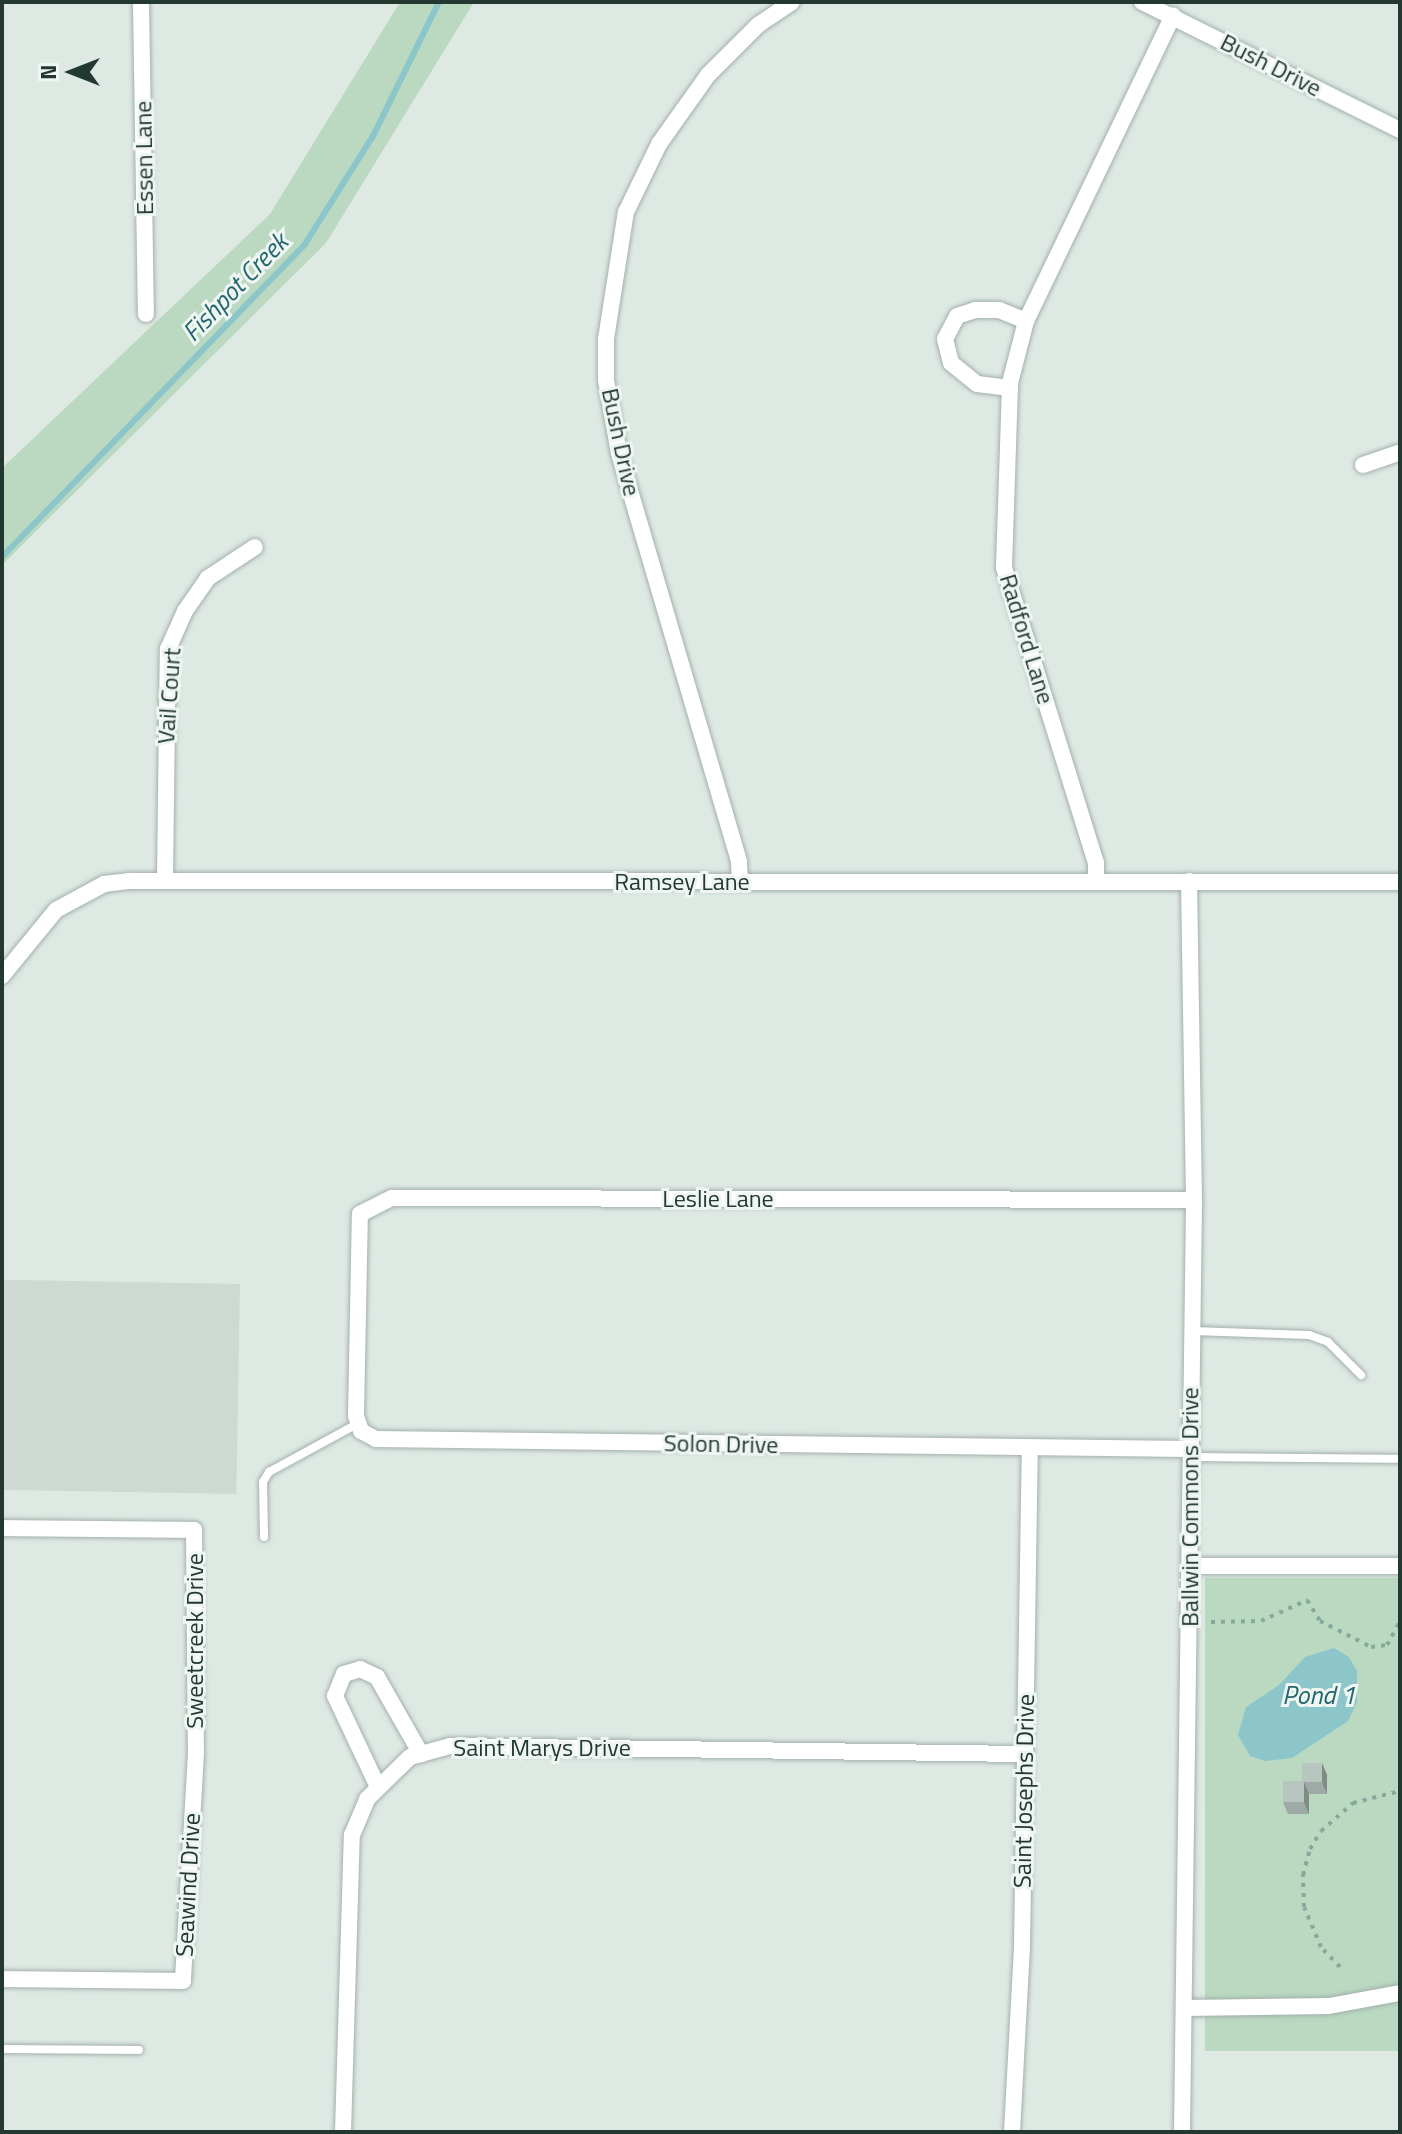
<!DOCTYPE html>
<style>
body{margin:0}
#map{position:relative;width:1402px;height:2134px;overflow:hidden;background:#dfe9e4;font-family:"Titillium Web",sans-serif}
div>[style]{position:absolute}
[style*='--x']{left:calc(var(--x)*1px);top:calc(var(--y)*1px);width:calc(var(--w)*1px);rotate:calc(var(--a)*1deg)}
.built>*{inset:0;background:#ced9d3;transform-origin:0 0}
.green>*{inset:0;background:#bad9c0;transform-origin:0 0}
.water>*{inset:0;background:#8cc5ca}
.stream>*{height:6px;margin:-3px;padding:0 3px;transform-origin:3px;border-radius:3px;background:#8cc5ca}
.path>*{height:4px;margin-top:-2px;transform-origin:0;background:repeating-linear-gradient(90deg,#83aa9b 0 4px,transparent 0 10px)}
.roads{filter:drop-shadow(0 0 2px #a3b0aa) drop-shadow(0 0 2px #a3b0aa)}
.service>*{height:8px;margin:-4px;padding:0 4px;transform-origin:4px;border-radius:4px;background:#fff}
.minor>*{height:16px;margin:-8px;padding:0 8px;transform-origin:8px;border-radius:8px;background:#fff}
.wall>*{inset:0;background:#9eaaa5}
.shaded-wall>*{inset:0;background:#818b86}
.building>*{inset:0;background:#b8c6c0}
span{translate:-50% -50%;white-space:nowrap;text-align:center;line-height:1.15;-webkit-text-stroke:6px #eff6f2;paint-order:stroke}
.street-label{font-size:24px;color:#223830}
.water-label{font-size:26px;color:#22666e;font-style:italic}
.frame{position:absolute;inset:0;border:4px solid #223830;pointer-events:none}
.north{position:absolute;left:32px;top:32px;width:80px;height:80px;-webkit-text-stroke:6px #eff6f2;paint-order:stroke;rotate:270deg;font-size:22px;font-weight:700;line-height:32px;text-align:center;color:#223830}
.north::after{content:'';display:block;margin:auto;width:28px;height:36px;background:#223830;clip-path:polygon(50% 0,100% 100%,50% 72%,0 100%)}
</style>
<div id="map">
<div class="built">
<i style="left:240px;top:1284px;width:210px;height:238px;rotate:91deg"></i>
</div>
<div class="green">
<i style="clip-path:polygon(400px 2px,474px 2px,326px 243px,2px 565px,2px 468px,270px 214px)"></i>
<i style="left:1400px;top:1578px;width:473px;height:195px;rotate:90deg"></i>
</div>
<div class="water">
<i style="clip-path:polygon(1334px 1648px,1349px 1657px,1357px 1671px,1357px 1702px,1348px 1721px,1292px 1758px,1265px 1761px,1250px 1756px,1238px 1735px,1246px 1707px,1279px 1685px,1305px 1657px)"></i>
</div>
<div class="stream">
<i style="--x:2;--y:557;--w:436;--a:-45.9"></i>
<i style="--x:305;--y:244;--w:128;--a:-57.8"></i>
<i style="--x:373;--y:136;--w:149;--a:-63.8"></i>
</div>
<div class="path">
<i style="--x:1211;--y:1622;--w:50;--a:-1.1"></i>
<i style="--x:1261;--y:1621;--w:51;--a:-24.5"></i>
<i style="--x:1307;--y:1600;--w:25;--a:58"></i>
<i style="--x:1320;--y:1621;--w:57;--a:27"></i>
<i style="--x:1371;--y:1647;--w:16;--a:-7"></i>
<i style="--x:1387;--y:1645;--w:26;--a:-61"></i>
<i style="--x:1340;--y:1967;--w:28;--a:-134"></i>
<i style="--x:1321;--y:1947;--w:43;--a:-113"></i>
<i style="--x:1304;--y:1907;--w:32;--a:-92"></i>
<i style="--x:1303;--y:1875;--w:27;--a:-75"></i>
<i style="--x:1310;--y:1849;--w:21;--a:-59"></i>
<i style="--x:1321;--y:1831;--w:43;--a:-41.2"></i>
<i style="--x:1353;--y:1803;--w:49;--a:-14.3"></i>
</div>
<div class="roads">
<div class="service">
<i style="--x:1193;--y:1331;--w:116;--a:2"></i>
<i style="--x:1309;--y:1335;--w:20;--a:20"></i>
<i style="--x:1328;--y:1342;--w:47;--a:45"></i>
<i style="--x:1190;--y:1457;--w:210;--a:0.5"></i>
<i style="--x:264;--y:1537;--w:55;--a:-91"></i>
<i style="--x:263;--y:1482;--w:12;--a:-59"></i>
<i style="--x:269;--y:1472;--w:100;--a:-28.6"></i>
<i style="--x:2;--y:2049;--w:137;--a:0.4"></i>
</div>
<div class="minor">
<i style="--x:141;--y:2;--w:312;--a:89.1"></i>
<i style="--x:1142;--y:2;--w:288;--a:26.4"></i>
<i style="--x:1010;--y:388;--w:33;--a:-173"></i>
<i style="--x:977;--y:384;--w:33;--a:-141"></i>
<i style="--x:951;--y:363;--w:25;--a:-104"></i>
<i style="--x:945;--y:339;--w:26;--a:-62"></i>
<i style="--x:957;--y:316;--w:19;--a:-18"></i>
<i style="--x:975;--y:310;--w:24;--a:0"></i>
<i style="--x:999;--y:310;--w:29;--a:22"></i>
<i style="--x:1363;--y:465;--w:39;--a:-19"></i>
<i style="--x:165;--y:880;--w:231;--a:-89.3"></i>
<i style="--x:168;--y:649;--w:42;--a:-65.9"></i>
<i style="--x:185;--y:611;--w:40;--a:-55.1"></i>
<i style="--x:208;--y:578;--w:56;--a:-33.4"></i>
<i style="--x:740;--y:882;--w:21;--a:-93"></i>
<i style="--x:739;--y:861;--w:425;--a:-106.4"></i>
<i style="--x:619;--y:453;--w:74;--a:-100.1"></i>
<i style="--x:606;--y:380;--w:41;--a:-90"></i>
<i style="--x:606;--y:339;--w:129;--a:-81.1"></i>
<i style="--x:626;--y:212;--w:76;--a:-64.1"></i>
<i style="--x:659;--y:144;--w:85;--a:-54.6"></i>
<i style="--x:708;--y:75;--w:71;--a:-45"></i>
<i style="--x:758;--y:25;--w:41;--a:-34.1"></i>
<i style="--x:1096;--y:882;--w:19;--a:-90"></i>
<i style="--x:1096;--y:863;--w:310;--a:-107.3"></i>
<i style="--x:1004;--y:567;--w:184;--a:-88.1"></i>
<i style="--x:1010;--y:383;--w:64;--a:-75.5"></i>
<i style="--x:1026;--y:321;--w:339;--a:-64.3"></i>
<i style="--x:2;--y:976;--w:85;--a:-50.7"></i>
<i style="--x:56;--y:910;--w:55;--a:-28.4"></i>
<i style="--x:104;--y:884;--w:26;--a:-7"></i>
<i style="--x:130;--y:881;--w:1270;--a:0.05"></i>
<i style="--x:1189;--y:1449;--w:813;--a:-179.3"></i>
<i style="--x:376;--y:1439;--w:17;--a:-152"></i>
<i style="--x:361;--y:1431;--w:16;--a:-108"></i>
<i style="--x:356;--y:1416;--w:202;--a:-88.9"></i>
<i style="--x:360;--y:1214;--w:36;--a:-27"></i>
<i style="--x:392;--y:1198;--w:802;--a:0.14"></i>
<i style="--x:2;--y:1528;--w:192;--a:0.6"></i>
<i style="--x:194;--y:1530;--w:223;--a:89.5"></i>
<i style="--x:196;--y:1753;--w:228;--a:93.3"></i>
<i style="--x:183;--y:1981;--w:181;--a:-179.4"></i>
<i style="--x:1190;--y:1566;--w:210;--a:0"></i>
<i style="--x:378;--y:1787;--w:101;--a:-115.3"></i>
<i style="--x:335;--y:1696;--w:24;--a:-68"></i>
<i style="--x:344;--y:1674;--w:17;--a:-17"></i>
<i style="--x:360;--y:1669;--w:19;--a:25"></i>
<i style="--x:377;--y:1677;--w:89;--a:60.3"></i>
<i style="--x:1184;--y:2008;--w:145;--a:-0.8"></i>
<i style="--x:1329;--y:2006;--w:72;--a:-10.4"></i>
<i style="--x:343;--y:2132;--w:297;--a:-88.3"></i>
<i style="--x:352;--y:1835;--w:39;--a:-67"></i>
<i style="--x:367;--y:1799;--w:60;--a:-44.3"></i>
<i style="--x:410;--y:1757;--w:41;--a:-15.4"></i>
<i style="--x:450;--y:1746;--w:574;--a:0.8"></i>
<i style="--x:1012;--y:2132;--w:186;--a:-86.9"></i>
<i style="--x:1022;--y:1946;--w:497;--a:-89.1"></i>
<i style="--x:1182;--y:2132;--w:932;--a:-89.26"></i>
<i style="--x:1194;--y:1200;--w:319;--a:-90.9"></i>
</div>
</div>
<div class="wall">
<i style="clip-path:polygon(1322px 1763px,1327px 1775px,1327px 1794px,1309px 1794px,1309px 1814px,1288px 1814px,1283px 1802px,1302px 1781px)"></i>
</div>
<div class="shaded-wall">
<i style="clip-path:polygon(1322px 1763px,1327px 1775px,1327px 1794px,1322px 1782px)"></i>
<i style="clip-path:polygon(1304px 1782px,1309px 1794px,1309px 1814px,1304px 1802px)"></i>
</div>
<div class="building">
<i style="clip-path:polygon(1302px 1763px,1322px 1763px,1322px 1782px,1304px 1782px,1304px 1802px,1283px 1802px,1283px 1781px,1302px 1781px)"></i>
</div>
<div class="street-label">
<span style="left:1271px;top:65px;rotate:27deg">Bush Drive</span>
<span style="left:144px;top:158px;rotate:-91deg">Essen Lane</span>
<span style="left:621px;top:442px;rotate:78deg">Bush Drive</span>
<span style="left:1027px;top:639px;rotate:73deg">Radford Lane</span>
<span style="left:169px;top:696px;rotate:-86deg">Vail Court</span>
<span style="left:682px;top:882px">Ramsey Lane</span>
<span style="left:718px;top:1199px">Leslie Lane</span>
<span style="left:721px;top:1444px;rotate:1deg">Solon Drive</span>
<span style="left:1190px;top:1507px;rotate:-90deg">Ballwin Commons Drive</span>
<span style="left:195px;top:1641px;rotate:-90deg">Sweetcreek Drive</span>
<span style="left:542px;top:1748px">Saint Marys Drive</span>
<span style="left:1024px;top:1791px;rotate:-89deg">Saint Josephs Drive</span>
<span style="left:188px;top:1885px;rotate:-87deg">Seawind Drive</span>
</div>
<div class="water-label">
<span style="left:235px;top:287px;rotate:-46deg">Fishpot Creek</span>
<span style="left:1319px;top:1695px">Pond 1</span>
</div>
<div class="frame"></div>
<div class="north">N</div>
</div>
